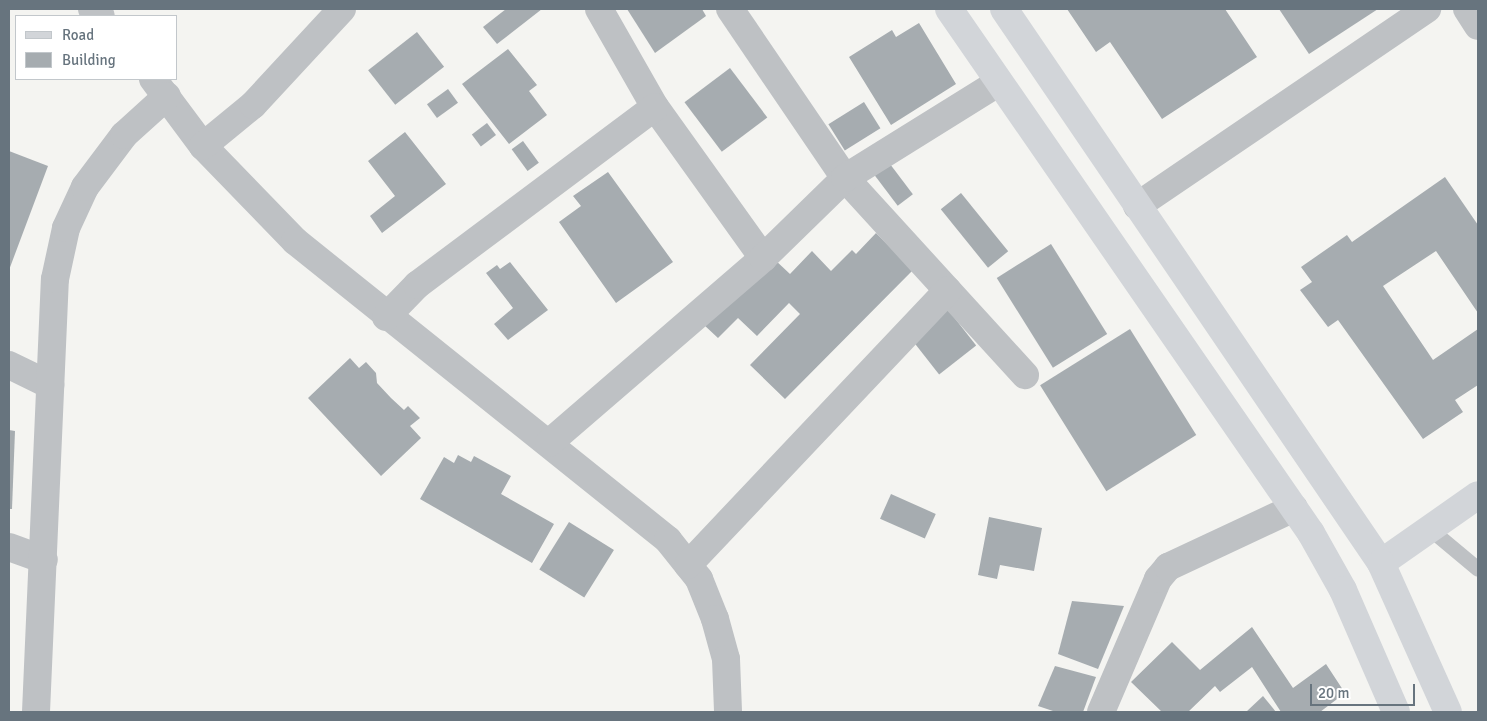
<!DOCTYPE html>
<style>
body{margin:0}
#map{position:relative;width:1487px;height:721px;overflow:hidden;background:#f4f4f1;font-family:Signika,sans-serif}
div>[style]{position:absolute}
[style*='--x']{left:calc(var(--x)*1px);top:calc(var(--y)*1px);width:calc(var(--w)*1px);rotate:calc(var(--a)*1deg)}
.building>*{inset:0;background:#a6acb0;transform-origin:0 0}
.lane>*{height:15px;margin:-7.5px;padding:0 7.5px;transform-origin:7.5px;border-radius:7.5px;background:#bec1c4}
.street>*{height:28px;margin:-14px;padding:0 14px;transform-origin:14px;border-radius:14px;background:#bec1c4}
.secondary>*{height:28px;margin:-14px;padding:0 14px;transform-origin:14px;border-radius:14px;background:#d2d5d9}
.highway>*{height:28px;margin:-14px;padding:0 14px;transform-origin:14px;border-radius:14px;background:#d2d5d9}
span{translate:-50% -50%;white-space:nowrap;text-align:center;line-height:1.15;-webkit-text-stroke:5px #fff;paint-order:stroke}
.frame{position:absolute;inset:0;border:10px solid #67747e;pointer-events:none}
.legend{position:absolute;left:15px;top:15px;width:162px;height:65px;box-sizing:border-box;background:#fff;border:1px solid #c2c7cb;margin:0;padding:6px 9px;list-style:none;font-size:15px;color:#67747e}
.legend li{display:flex;align-items:center;gap:10px;height:25px}
.legend b{width:25px;border:1px solid #c2c7cb}
.scale{position:absolute;left:1310px;top:684px;width:105px;height:22px;box-sizing:border-box;border:2px solid #67747e;border-top:0;padding-left:6px;font-size:15px;line-height:18px;white-space:nowrap;color:#67747e;-webkit-text-stroke:4px #fff;paint-order:stroke}
</style>
<div id="map">
<div class="building">
<i style="clip-path:polygon(506px 9px,542px 9px,497px 44px,483px 27px)"></i>
<i style="clip-path:polygon(627px 9px,702px 9px,706px 16px,655px 53px)"></i>
<i style="clip-path:polygon(1067px 9px,1225px 9px,1257px 57px,1162px 119px,1110px 42px,1096px 52px)"></i>
<i style="clip-path:polygon(1279px 9px,1378px 9px,1309px 54px)"></i>
<i style="clip-path:polygon(919px 23px,956px 84px,891px 125px,849px 57px,892px 30px,896px 37px)"></i>
<i style="left:417px;top:32px;width:44px;height:62px;rotate:52deg"></i>
<i style="clip-path:polygon(508px 49px,537px 85px,529px 91px,547px 115px,509px 144px,462px 84px)"></i>
<i style="left:730px;top:68px;width:62px;height:57px;rotate:53deg"></i>
<i style="left:448px;top:89px;width:17px;height:26px;rotate:54deg"></i>
<i style="left:864px;top:102px;width:31px;height:42px;rotate:58deg"></i>
<i style="left:487px;top:123px;width:15px;height:19px;rotate:53deg"></i>
<i style="clip-path:polygon(405px 132px,446px 184px,382px 233px,370px 216px,395px 196px,368px 161px)"></i>
<i style="left:523px;top:141px;width:27px;height:14px;rotate:54deg"></i>
<i style="clip-path:polygon(9px 151px,48px 166px,9px 270px)"></i>
<i style="left:890px;top:164px;width:38px;height:19px;rotate:53deg"></i>
<i style="clip-path:polygon(608px 172px,673px 262px,616px 303px,559px 222px,581px 206px,573px 196px)"></i>
<i style="clip-path:polygon(1445px 177px,1478px 225px,1478px 313px,1436px 251px,1383px 286px,1433px 360px,1478px 329px,1478px 385px,1455px 400px,1463px 412px,1423px 439px,1338px 320px,1328px 327px,1300px 290px,1312px 282px,1301px 267px,1347px 235px,1352px 242px)"></i>
<i style="left:961px;top:193px;width:75px;height:26px;rotate:51deg"></i>
<i style="clip-path:polygon(876px 233px,913px 270px,785px 399px,750px 365px,800px 314px,789px 303px,757px 336px,738px 318px,718px 338px,703px 324px,774px 259px,790px 274px,812px 251px,831px 271px,852px 250px,856px 254px)"></i>
<i style="left:1051px;top:244px;width:106px;height:64px;rotate:58deg"></i>
<i style="clip-path:polygon(510px 262px,548px 310px,508px 340px,494px 324px,513px 308px,486px 273px,497px 265px,500px 269px)"></i>
<i style="left:946px;top:307px;width:49px;height:47px;rotate:52deg"></i>
<i style="left:1130px;top:329px;width:125px;height:106px;rotate:58deg"></i>
<i style="clip-path:polygon(350px 358px,359px 368px,366px 362px,376px 373px,377px 383px,391px 398px,404px 410px,408px 406px,420px 418px,410px 426px,421px 438px,381px 476px,308px 398px)"></i>
<i style="clip-path:polygon(9px 430px,15px 431px,12px 509px,9px 509px)"></i>
<i style="clip-path:polygon(458px 455px,471px 462px,474px 456px,511px 476px,501px 494px,554px 524px,532px 563px,420px 499px,444px 457px,454px 463px)"></i>
<i style="left:891px;top:494px;width:49px;height:27px;rotate:24deg"></i>
<i style="clip-path:polygon(989px 517px,1042px 528px,1034px 571px,1000px 565px,997px 579px,978px 575px)"></i>
<i style="left:569px;top:522px;width:53px;height:56px;rotate:32deg"></i>
<i style="clip-path:polygon(1072px 601px,1124px 606px,1098px 669px,1058px 654px)"></i>
<i style="clip-path:polygon(1252px 627px,1293px 688px,1326px 664px,1345px 693px,1320px 712px,1281px 712px,1252px 667px,1220px 692px,1215px 686px,1188px 712px,1162px 712px,1131px 682px,1172px 642px,1200px 670px)"></i>
<i style="clip-path:polygon(1055px 666px,1096px 677px,1083px 712px,1056px 712px,1038px 706px)"></i>
<i style="clip-path:polygon(1263px 696px,1276px 712px,1246px 712px)"></i>
</div>
<div class="lane">
<i style="--x:1430;--y:529;--w:62;--a:39.8"></i>
</div>
<div class="street">
<i style="--x:92;--y:9;--w:11;--a:38"></i>
<i style="--x:599;--y:9;--w:113;--a:60.3"></i>
<i style="--x:655;--y:107;--w:186;--a:54.4"></i>
<i style="--x:730;--y:9;--w:204;--a:55.8"></i>
<i style="--x:845;--y:178;--w:267;--a:47.6"></i>
<i style="--x:1467;--y:9;--w:20;--a:57"></i>
<i style="--x:153;--y:79;--w:84;--a:53.3"></i>
<i style="--x:203;--y:146;--w:132;--a:45.9"></i>
<i style="--x:295;--y:241;--w:478;--a:38.7"></i>
<i style="--x:668;--y:540;--w:50;--a:51.5"></i>
<i style="--x:699;--y:579;--w:43;--a:68.2"></i>
<i style="--x:715;--y:619;--w:41;--a:74.6"></i>
<i style="--x:726;--y:659;--w:53;--a:87.8"></i>
<i style="--x:203;--y:146;--w:65;--a:-39.4"></i>
<i style="--x:253;--y:105;--w:131;--a:-47.2"></i>
<i style="--x:1137;--y:206;--w:351;--a:-34.2"></i>
<i style="--x:386;--y:317;--w:45;--a:-45.9"></i>
<i style="--x:417;--y:285;--w:297;--a:-36.8"></i>
<i style="--x:9;--y:365;--w:46;--a:26"></i>
<i style="--x:549;--y:443;--w:283;--a:-40.8"></i>
<i style="--x:763;--y:258;--w:115;--a:-44.3"></i>
<i style="--x:845;--y:178;--w:181;--a:-31.9"></i>
<i style="--x:9;--y:547;--w:37;--a:20"></i>
<i style="--x:688;--y:565;--w:378;--a:-46.6"></i>
<i style="--x:36;--y:712;--w:433;--a:-87.5"></i>
<i style="--x:55;--y:279;--w:52;--a:-77.8"></i>
<i style="--x:66;--y:228;--w:45;--a:-65.1"></i>
<i style="--x:85;--y:187;--w:65;--a:-53.1"></i>
<i style="--x:124;--y:135;--w:58;--a:-42.2"></i>
<i style="--x:1101;--y:712;--w:145;--a:-66.8"></i>
<i style="--x:1158;--y:579;--w:16;--a:-50"></i>
<i style="--x:1168;--y:567;--w:139;--a:-25.1"></i>
</div>
<div class="secondary">
<i style="--x:1381;--y:563;--w:118;--a:-35"></i>
</div>
<div class="highway">
<i style="--x:949;--y:9;--w:637;--a:55.36"></i>
<i style="--x:1311;--y:533;--w:65;--a:60.7"></i>
<i style="--x:1343;--y:590;--w:133;--a:66.5"></i>
<i style="--x:1004;--y:9;--w:670;--a:55.76"></i>
<i style="--x:1381;--y:563;--w:163;--a:65.8"></i>
</div>
<div class="frame"></div>
<ul class="legend">
<li><b style="height:6px;background:#d2d5d9"></b>Road</li>
<li><b style="height:14px;background:#a6acb0"></b>Building</li>
</ul>
<div class="scale">20 m</div>
</div>
